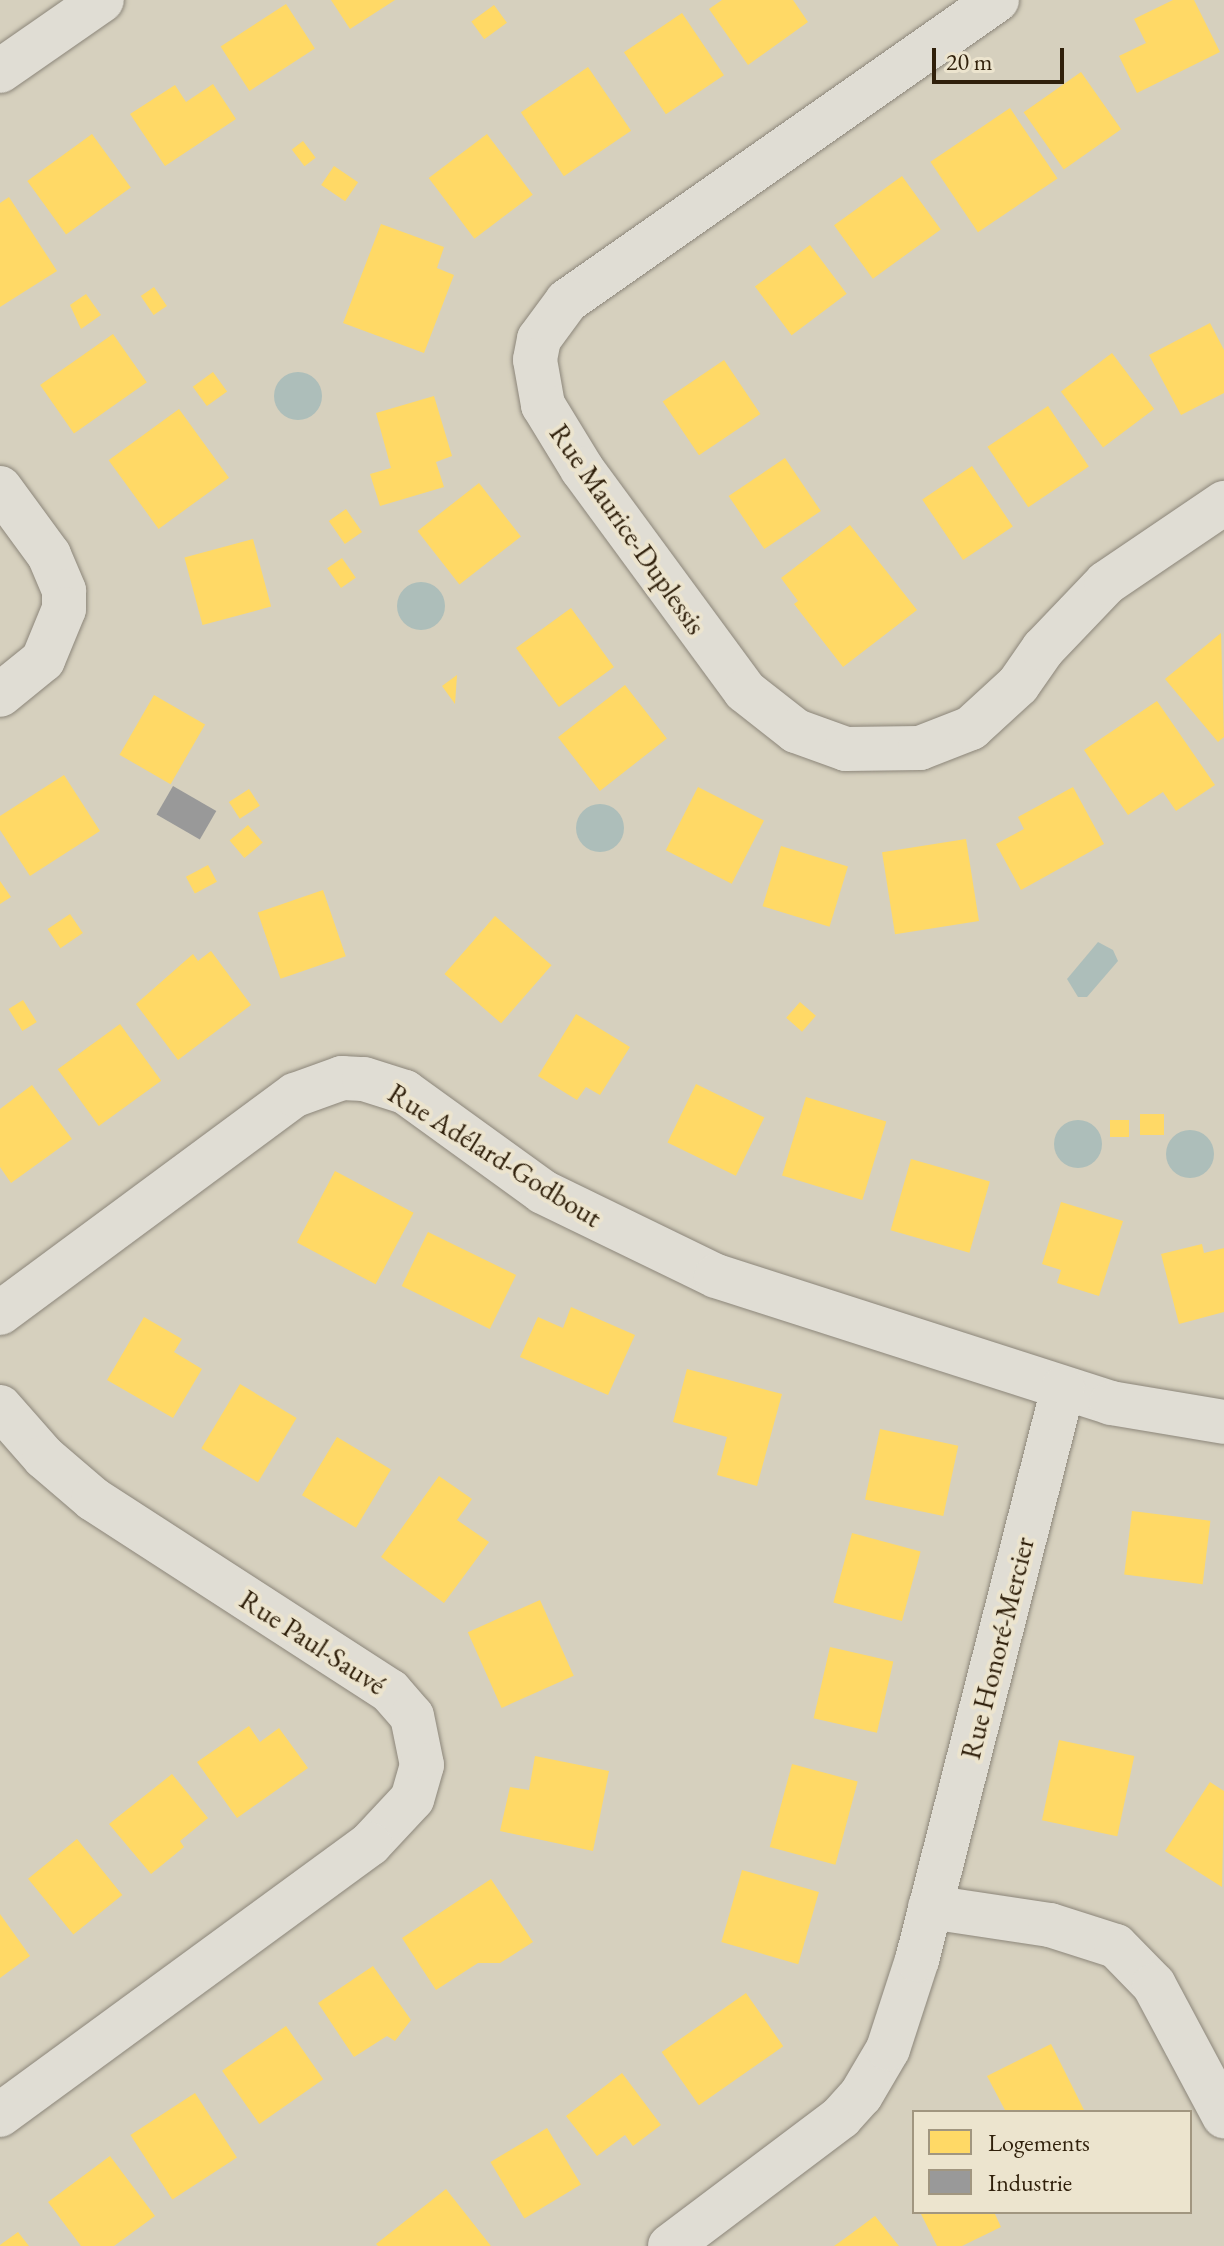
<!DOCTYPE html>
<meta charset="utf-8">
<style>
body{margin:0}
#map{position:relative;width:1224px;height:2246px;overflow:hidden;background:#d6d0be;font-family:"EB Garamond",serif}
div>[style]{position:absolute}
[style*='--x']{left:calc(var(--x)*1px);top:calc(var(--y)*1px);width:calc(var(--w)*1px);rotate:calc(var(--a)*1deg)}
.water>*{inset:0;background:#adbeba}
.round{border-radius:50%}
.homes>*{inset:0;background:#ffd966;transform-origin:0 0}
.industry>*{inset:0;background:#999;transform-origin:0 0}
.roads{filter:drop-shadow(0 0 2px #8c867a) drop-shadow(0 0 2px #8c867a)}
.street>*{height:44px;margin:-22px;padding:0 22px;transform-origin:22px;border-radius:22px;background:#e0ddd4}
span{translate:-50% -50%;white-space:nowrap;text-align:center;line-height:1.15;-webkit-text-stroke:8px #ece4ce;paint-order:stroke}
.street-label{font-size:28px;color:#30200b}
.legend{position:absolute;left:912px;top:2110px;width:280px;height:104px;box-sizing:border-box;background:#ece4ce;border:2px solid #a19680;margin:0;padding:10px 14px;list-style:none;font-size:24px;color:#30200b}
.legend li{display:flex;align-items:center;gap:16px;height:40px}
.legend b{width:40px;border:2px solid #a19680}
.scale{position:absolute;left:932px;top:48px;width:132px;height:36px;box-sizing:border-box;border:4px solid #30200b;border-top:0;padding-left:10px;font-size:24px;line-height:28px;white-space:nowrap;color:#30200b;-webkit-text-stroke:6px #ece4ce;paint-order:stroke}
</style>
<div id="map">
<div class="water">
<i class="round" style="left:274px;top:372px;width:48px;height:48px"></i>
<i class="round" style="left:397px;top:582px;width:48px;height:48px"></i>
<i class="round" style="left:576px;top:804px;width:48px;height:48px"></i>
<i style="clip-path:polygon(1098px 942px,1113px 950px,1118px 961px,1087px 997px,1078px 997px,1067px 979px)"></i>
<i class="round" style="left:1054px;top:1120px;width:48px;height:48px"></i>
<i class="round" style="left:1166px;top:1130px;width:48px;height:48px"></i>
</div>
<div class="homes">
<i style="clip-path:polygon(331px 0,395px 0,350px 29px)"></i>
<i style="clip-path:polygon(722px 0,793px 0,808px 22px,748px 65px,709px 9px)"></i>
<i style="clip-path:polygon(1173px 0,1194px 0,1220px 52px,1137px 93px,1119px 56px,1146px 43px,1134px 19px)"></i>
<i style="left:286px;top:4px;width:53px;height:78px;rotate:57deg"></i>
<i style="left:494px;top:5px;width:22px;height:28px;rotate:54deg"></i>
<i style="left:682px;top:13px;width:75px;height:70px;rotate:56deg"></i>
<i style="left:588px;top:67px;width:77px;height:81px;rotate:56deg"></i>
<i style="left:1081px;top:72px;width:70px;height:70px;rotate:55deg"></i>
<i style="clip-path:polygon(213px 84px,236px 119px,165px 166px,130px 114px,175px 85px,186px 102px)"></i>
<i style="left:1010px;top:108px;width:85px;height:96px;rotate:56deg"></i>
<i style="left:92px;top:134px;width:66px;height:80px;rotate:54deg"></i>
<i style="left:487px;top:134px;width:76px;height:73px;rotate:53deg"></i>
<i style="left:303px;top:141px;width:21px;height:14px;rotate:53deg"></i>
<i style="left:334px;top:166px;width:29px;height:23px;rotate:34deg"></i>
<i style="left:902px;top:176px;width:66px;height:84px;rotate:54deg"></i>
<i style="clip-path:polygon(9px 197px,57px 271px,0 307px,0 203px)"></i>
<i style="clip-path:polygon(381px 224px,444px 247px,437px 268px,454px 275px,424px 353px,343px 323px)"></i>
<i style="left:810px;top:245px;width:61px;height:69px;rotate:53deg"></i>
<i style="left:154px;top:287px;width:23px;height:16px;rotate:56deg"></i>
<i style="clip-path:polygon(86px 294px,101px 315px,81px 329px,70px 305px)"></i>
<i style="clip-path:polygon(1210px 323px,1224px 350px,1224px 393px,1181px 415px,1149px 355px)"></i>
<i style="left:113px;top:334px;width:59px;height:89px;rotate:55deg"></i>
<i style="left:1112px;top:353px;width:70px;height:64px;rotate:53deg"></i>
<i style="left:724px;top:360px;width:65px;height:74px;rotate:56deg"></i>
<i style="left:213px;top:372px;width:24px;height:25px;rotate:54deg"></i>
<i style="clip-path:polygon(434px 396px,452px 456px,436px 462px,444px 487px,380px 506px,370px 474px,391px 468px,376px 413px)"></i>
<i style="left:1048px;top:406px;width:73px;height:73px;rotate:56deg"></i>
<i style="left:179px;top:409px;width:85px;height:87px;rotate:54deg"></i>
<i style="left:785px;top:458px;width:64px;height:68px;rotate:56deg"></i>
<i style="left:972px;top:466px;width:73px;height:60px;rotate:56deg"></i>
<i style="left:479px;top:483px;width:68px;height:78px;rotate:52deg"></i>
<i style="left:346px;top:509px;width:28px;height:21px;rotate:55deg"></i>
<i style="clip-path:polygon(850px 525px,917px 610px,843px 667px,794px 604px,798px 601px,781px 578px)"></i>
<i style="left:253px;top:539px;width:70px;height:71px;rotate:75deg"></i>
<i style="left:342px;top:558px;width:24px;height:18px;rotate:55deg"></i>
<i style="left:571px;top:608px;width:73px;height:68px;rotate:54deg"></i>
<i style="clip-path:polygon(1221px 633px,1224px 737px,1218px 742px,1165px 679px)"></i>
<i style="clip-path:polygon(457px 675px,455px 704px,442px 686px)"></i>
<i style="left:625px;top:685px;width:68px;height:85px;rotate:52deg"></i>
<i style="left:154px;top:695px;width:59px;height:69px;rotate:30deg"></i>
<i style="clip-path:polygon(1157px 701px,1215px 785px,1176px 811px,1163px 792px,1128px 815px,1084px 750px)"></i>
<i style="clip-path:polygon(64px 775px,100px 831px,30px 876px,0 830px,0 816px)"></i>
<i style="left:698px;top:787px;width:74px;height:71px;rotate:27deg"></i>
<i style="clip-path:polygon(1073px 787px,1104px 844px,1021px 890px,996px 844px,1024px 829px,1018px 817px)"></i>
<i style="left:249px;top:789px;width:20px;height:24px;rotate:57deg"></i>
<i style="left:248px;top:825px;width:23px;height:24px;rotate:50deg"></i>
<i style="left:966px;top:839px;width:83px;height:85px;rotate:81deg"></i>
<i style="left:781px;top:846px;width:70px;height:63px;rotate:17deg"></i>
<i style="left:208px;top:865px;width:19px;height:25px;rotate:62deg"></i>
<i style="clip-path:polygon(0 881px,11px 897px,0 904px)"></i>
<i style="left:323px;top:890px;width:70px;height:69px;rotate:71deg"></i>
<i style="left:70px;top:914px;width:23px;height:27px;rotate:56deg"></i>
<i style="left:495px;top:916px;width:75px;height:77px;rotate:41deg"></i>
<i style="clip-path:polygon(211px 951px,251px 1005px,178px 1060px,136px 1004px,193px 954px,198px 961px)"></i>
<i style="left:23px;top:1000px;width:26px;height:17px;rotate:58deg"></i>
<i style="left:800px;top:1002px;width:21px;height:21px;rotate:41deg"></i>
<i style="clip-path:polygon(576px 1014px,630px 1047px,600px 1095px,586px 1087px,577px 1100px,538px 1076px)"></i>
<i style="left:120px;top:1024px;width:70px;height:77px;rotate:54deg"></i>
<i style="left:696px;top:1084px;width:76px;height:65px;rotate:26deg"></i>
<i style="clip-path:polygon(32px 1085px,72px 1139px,11px 1183px,0 1167px,0 1109px)"></i>
<i style="left:806px;top:1097px;width:84px;height:82px;rotate:17deg"></i>
<i style="left:1140px;top:1114px;width:24px;height:21px"></i>
<i style="left:1129px;top:1120px;width:17px;height:19px;rotate:90deg"></i>
<i style="left:911px;top:1159px;width:82px;height:74px;rotate:16deg"></i>
<i style="left:335px;top:1171px;width:89px;height:81px;rotate:28deg"></i>
<i style="clip-path:polygon(1061px 1202px,1123px 1221px,1099px 1296px,1057px 1283px,1061px 1270px,1042px 1264px)"></i>
<i style="left:428px;top:1232px;width:98px;height:60px;rotate:26deg"></i>
<i style="clip-path:polygon(1202px 1244px,1204px 1253px,1224px 1248px,1224px 1312px,1179px 1324px,1161px 1254px)"></i>
<i style="clip-path:polygon(571px 1307px,635px 1335px,608px 1395px,520px 1357px,538px 1317px,563px 1328px)"></i>
<i style="clip-path:polygon(144px 1317px,182px 1339px,174px 1352px,202px 1369px,173px 1418px,107px 1380px)"></i>
<i style="clip-path:polygon(687px 1369px,782px 1394px,757px 1486px,717px 1475px,727px 1437px,673px 1422px)"></i>
<i style="left:240px;top:1384px;width:66px;height:75px;rotate:31deg"></i>
<i style="left:880px;top:1429px;width:80px;height:72px;rotate:12deg"></i>
<i style="left:337px;top:1437px;width:63px;height:68px;rotate:31deg"></i>
<i style="clip-path:polygon(439px 1476px,472px 1499px,457px 1520px,489px 1542px,444px 1603px,381px 1557px)"></i>
<i style="left:1132px;top:1511px;width:79px;height:64px;rotate:7deg"></i>
<i style="left:852px;top:1533px;width:71px;height:72px;rotate:15deg"></i>
<i style="left:540px;top:1600px;width:83px;height:79px;rotate:66deg"></i>
<i style="left:830px;top:1647px;width:65px;height:73px;rotate:13deg"></i>
<i style="clip-path:polygon(249px 1726px,260px 1742px,279px 1728px,308px 1768px,237px 1818px,197px 1762px)"></i>
<i style="left:1059px;top:1740px;width:77px;height:82px;rotate:12deg"></i>
<i style="clip-path:polygon(535px 1756px,609px 1771px,593px 1851px,500px 1831px,510px 1787px,529px 1790px)"></i>
<i style="left:792px;top:1764px;width:68px;height:86px;rotate:15deg"></i>
<i style="clip-path:polygon(172px 1774px,208px 1818px,180px 1841px,184px 1847px,151px 1874px,109px 1824px)"></i>
<i style="clip-path:polygon(1210px 1782px,1224px 1791px,1222px 1887px,1165px 1851px)"></i>
<i style="left:77px;top:1839px;width:72px;height:63px;rotate:51deg"></i>
<i style="left:742px;top:1870px;width:80px;height:75px;rotate:16deg"></i>
<i style="clip-path:polygon(491px 1879px,533px 1942px,500px 1963px,478px 1963px,436px 1990px,402px 1938px)"></i>
<i style="clip-path:polygon(0 1914px,30px 1956px,0 1978px)"></i>
<i style="clip-path:polygon(373px 1966px,411px 2020px,395px 2041px,387px 2036px,354px 2057px,318px 2003px)"></i>
<i style="left:746px;top:1993px;width:65px;height:103px;rotate:55deg"></i>
<i style="left:286px;top:2026px;width:65px;height:78px;rotate:55deg"></i>
<i style="clip-path:polygon(1051px 2044px,1085px 2112px,1006px 2112px,987px 2076px)"></i>
<i style="clip-path:polygon(622px 2073px,661px 2125px,633px 2146px,625px 2135px,597px 2156px,566px 2116px)"></i>
<i style="left:195px;top:2093px;width:77px;height:77px;rotate:57deg"></i>
<i style="left:547px;top:2128px;width:66px;height:66px;rotate:59deg"></i>
<i style="clip-path:polygon(110px 2156px,155px 2216px,114px 2246px,81px 2246px,48px 2202px)"></i>
<i style="clip-path:polygon(446px 2189px,491px 2246px,378px 2246px,376px 2244px)"></i>
<i style="clip-path:polygon(920px 2212px,994px 2212px,1001px 2227px,962px 2246px,937px 2246px)"></i>
<i style="clip-path:polygon(875px 2216px,899px 2246px,834px 2246px,844px 2239px)"></i>
<i style="clip-path:polygon(18px 2232px,29px 2246px,0 2246px,0 2245px)"></i>
</div>
<div class="industry">
<i style="left:173px;top:786px;width:50px;height:33px;rotate:30deg"></i>
</div>
<div class="roads">
<div class="street">
<i style="--x:997;--y:0;--w:525;--a:145.01"></i>
<i style="--x:567;--y:301;--w:47;--a:126.4"></i>
<i style="--x:539;--y:339;--w:21;--a:101"></i>
<i style="--x:535;--y:360;--w:46;--a:79.9"></i>
<i style="--x:543;--y:405;--w:75;--a:58.6"></i>
<i style="--x:582;--y:469;--w:275;--a:53.7"></i>
<i style="--x:745;--y:691;--w:65;--a:38.1"></i>
<i style="--x:796;--y:731;--w:53;--a:19.8"></i>
<i style="--x:846;--y:749;--w:74;--a:-0.8"></i>
<i style="--x:920;--y:748;--w:55;--a:-21.4"></i>
<i style="--x:971;--y:728;--w:64;--a:-42.5"></i>
<i style="--x:1018;--y:685;--w:44;--a:-55.2"></i>
<i style="--x:1043;--y:649;--w:91;--a:-46.3"></i>
<i style="--x:1106;--y:583;--w:143;--a:-34.1"></i>
<i style="--x:0;--y:71;--w:124;--a:-34.8"></i>
<i style="--x:0;--y:488;--w:83;--a:53.8"></i>
<i style="--x:49;--y:555;--w:39;--a:67"></i>
<i style="--x:64;--y:591;--w:18;--a:90"></i>
<i style="--x:64;--y:609;--w:55;--a:112.4"></i>
<i style="--x:43;--y:660;--w:55;--a:140.9"></i>
<i style="--x:0;--y:1313;--w:367;--a:-36.5"></i>
<i style="--x:295;--y:1095;--w:50;--a:-19.9"></i>
<i style="--x:342;--y:1078;--w:22;--a:3"></i>
<i style="--x:364;--y:1079;--w:43;--a:17.6"></i>
<i style="--x:405;--y:1092;--w:170;--a:35.9"></i>
<i style="--x:543;--y:1192;--w:192;--a:25.9"></i>
<i style="--x:716;--y:1276;--w:415;--a:17.8"></i>
<i style="--x:1111;--y:1403;--w:115;--a:9.5"></i>
<i style="--x:0;--y:1407;--w:67;--a:48.7"></i>
<i style="--x:44;--y:1457;--w:65;--a:40.6"></i>
<i style="--x:93;--y:1499;--w:354;--a:32.9"></i>
<i style="--x:390;--y:1691;--w:33;--a:49"></i>
<i style="--x:412;--y:1716;--w:50;--a:78.5"></i>
<i style="--x:422;--y:1765;--w:35;--a:106"></i>
<i style="--x:412;--y:1799;--w:62;--a:133"></i>
<i style="--x:370;--y:1844;--w:459;--a:143.8"></i>
<i style="--x:930;--y:1907;--w:121;--a:8.5"></i>
<i style="--x:1050;--y:1925;--w:69;--a:17.7"></i>
<i style="--x:1116;--y:1946;--w:54;--a:45.7"></i>
<i style="--x:1154;--y:1985;--w:149;--a:61.9"></i>
<i style="--x:670;--y:2246;--w:214;--a:-37"></i>
<i style="--x:841;--y:2117;--w:30;--a:-48"></i>
<i style="--x:861;--y:2095;--w:53;--a:-59.6"></i>
<i style="--x:888;--y:2049;--w:94;--a:-72"></i>
<i style="--x:917;--y:1960;--w:590;--a:-75.68"></i>
</div>
</div>
<div class="street-label">
<span style="left:628px;top:529px;rotate:55deg">Rue Maurice-Duplessis</span>
<span style="left:495px;top:1155px;rotate:32deg">Rue Adélard-Godbout</span>
<span style="left:313px;top:1642px;rotate:33deg">Rue Paul-Sauvé</span>
<span style="left:997px;top:1648px;rotate:-76deg">Rue Honoré-Mercier</span>
</div>
<ul class="legend">
<li><b style="height:22px;background:#ffd966"></b>Logements</li>
<li><b style="height:22px;background:#999"></b>Industrie</li>
</ul>
<div class="scale">20 m</div>
</div>
